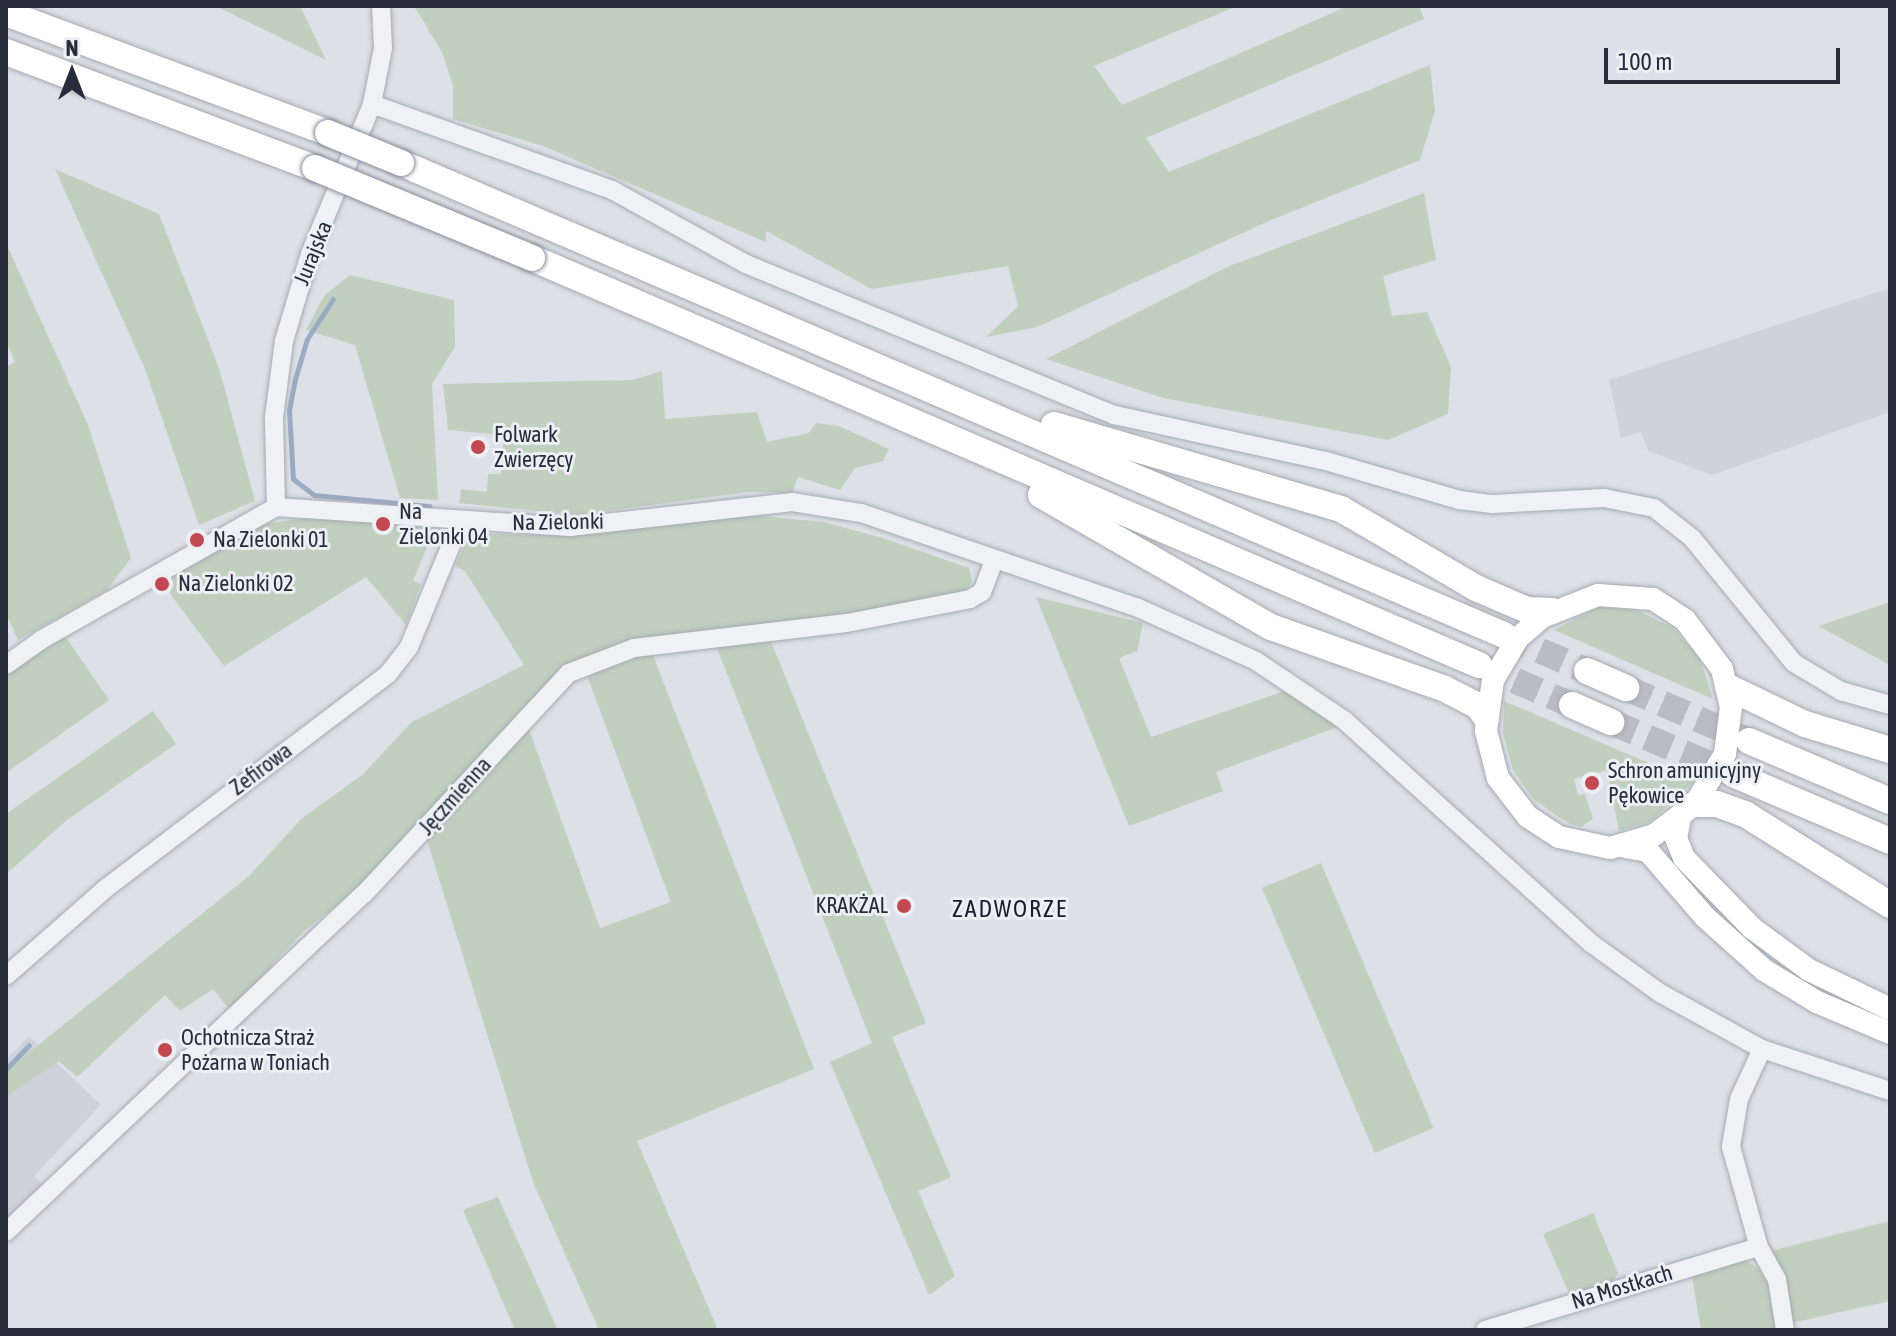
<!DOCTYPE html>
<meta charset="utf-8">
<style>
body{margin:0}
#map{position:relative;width:1896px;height:1336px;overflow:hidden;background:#dde0e6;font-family:"Asap Condensed",sans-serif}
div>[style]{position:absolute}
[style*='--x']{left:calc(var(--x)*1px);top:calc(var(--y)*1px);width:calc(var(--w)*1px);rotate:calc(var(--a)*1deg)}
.built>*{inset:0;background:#cfd2db}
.green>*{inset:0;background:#c1cfbf;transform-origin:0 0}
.stream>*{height:5px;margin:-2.5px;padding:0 2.5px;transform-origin:2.5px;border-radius:2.5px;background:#9aabc4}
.highway-tunnel>*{height:26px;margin-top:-13px;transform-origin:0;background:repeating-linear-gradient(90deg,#b9bcc4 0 26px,transparent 0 39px)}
.roads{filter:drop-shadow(0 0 2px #a6aab3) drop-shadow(0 0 2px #a6aab3)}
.minor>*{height:18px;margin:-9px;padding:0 9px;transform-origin:9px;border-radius:9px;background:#eff1f4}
.major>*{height:22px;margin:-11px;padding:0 11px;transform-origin:11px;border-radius:11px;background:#fff}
.highway>*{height:26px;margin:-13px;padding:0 13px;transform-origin:13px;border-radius:13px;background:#fff}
.bridges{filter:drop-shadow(0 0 2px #858c9b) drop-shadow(0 0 2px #858c9b)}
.highway-bridge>*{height:26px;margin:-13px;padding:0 13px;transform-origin:13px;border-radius:13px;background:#fff}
.dots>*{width:22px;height:22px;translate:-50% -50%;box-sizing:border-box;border:4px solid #eceff4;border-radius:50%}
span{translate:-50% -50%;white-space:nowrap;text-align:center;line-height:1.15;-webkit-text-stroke:6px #eceff4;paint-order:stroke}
.street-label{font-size:22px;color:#272d3b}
.poi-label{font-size:22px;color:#272d3b}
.left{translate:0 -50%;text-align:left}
.right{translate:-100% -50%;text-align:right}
.neighbourhood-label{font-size:24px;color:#1a1e2c;letter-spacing:2px}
.frame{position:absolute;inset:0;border:8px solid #272d3b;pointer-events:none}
.north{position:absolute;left:32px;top:32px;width:80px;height:80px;-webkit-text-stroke:6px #eceff4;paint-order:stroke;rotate:0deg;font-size:22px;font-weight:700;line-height:32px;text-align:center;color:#272d3b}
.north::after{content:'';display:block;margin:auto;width:28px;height:36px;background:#272d3b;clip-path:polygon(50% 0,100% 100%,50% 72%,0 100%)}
.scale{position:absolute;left:1604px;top:48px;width:236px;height:36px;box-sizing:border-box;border:4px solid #272d3b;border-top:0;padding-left:10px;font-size:24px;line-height:28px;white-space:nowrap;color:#272d3b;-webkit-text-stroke:6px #eceff4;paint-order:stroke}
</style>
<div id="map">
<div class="built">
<i style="clip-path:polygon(1890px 288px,1890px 412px,1712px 475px,1648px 451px,1641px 432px,1621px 438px,1609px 380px)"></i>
<i style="clip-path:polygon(29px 1036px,101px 1105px,34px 1176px,45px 1187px,6px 1224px,6px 1060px)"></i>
</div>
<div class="green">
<i style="clip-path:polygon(216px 6px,300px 6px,326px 60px)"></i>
<i style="clip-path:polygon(414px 6px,1237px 6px,1094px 66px,1122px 105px,1348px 6px,1419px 6px,1424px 19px,1146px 138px,1169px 172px,1430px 65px,1435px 111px,1420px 160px,1269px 221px,1037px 327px,986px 337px,1018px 306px,1008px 266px,872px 289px,766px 231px,766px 242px,543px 146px,453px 119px,453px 86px,442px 52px)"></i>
<i style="clip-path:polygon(55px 169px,159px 214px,219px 368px,255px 501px,199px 525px,145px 369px)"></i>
<i style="clip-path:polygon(1424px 193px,1436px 260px,1383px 276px,1392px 316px,1427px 312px,1451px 367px,1448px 414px,1388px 440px,1163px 398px,1046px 359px,1227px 267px)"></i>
<i style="clip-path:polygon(6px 243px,88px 425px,131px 558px,107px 590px,18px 640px,6px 614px,6px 367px,15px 362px,6px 342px)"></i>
<i style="clip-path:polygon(350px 275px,454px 300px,455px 347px,432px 384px,438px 500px,400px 498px,355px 345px,306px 330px,324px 296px)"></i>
<i style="clip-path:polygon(662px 371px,665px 419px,757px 412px,767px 442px,809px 433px,816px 423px,839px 426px,889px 449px,883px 461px,855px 468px,840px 490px,798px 477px,792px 493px,748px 492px,576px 515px,459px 503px,461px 489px,487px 492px,488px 474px,501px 474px,504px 435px,448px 430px,443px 384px,632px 380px)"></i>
<i style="clip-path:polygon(749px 515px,823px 522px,883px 538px,969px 568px,972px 581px,963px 596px,568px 669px,521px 710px,363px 884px,303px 932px,230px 1010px,213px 989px,180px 1011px,165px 995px,77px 1077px,59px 1061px,6px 1097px,6px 1071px,249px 876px,301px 819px,362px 775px,412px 722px,524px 665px,465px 571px,455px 566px,470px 533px,568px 536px)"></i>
<i style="clip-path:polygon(318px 516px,440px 529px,442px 544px,430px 540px,413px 581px,421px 584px,406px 625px,366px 577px,224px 666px,162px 583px,259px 525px)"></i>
<i style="clip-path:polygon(1036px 597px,1143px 623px,1137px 651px,1119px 658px,1151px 737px,1299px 686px,1338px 727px,1216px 772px,1223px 791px,1129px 826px)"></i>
<i style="clip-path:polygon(1890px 602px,1890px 665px,1818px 626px)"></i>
<i style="clip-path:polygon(1598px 607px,1637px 610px,1673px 628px,1700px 659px,1713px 699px,1554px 630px)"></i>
<i style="clip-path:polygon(63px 633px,109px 700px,6px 773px,6px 676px)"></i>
<i style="clip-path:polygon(770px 639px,926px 1023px,892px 1037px,951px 1177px,918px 1191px,955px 1276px,929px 1295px,830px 1062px,872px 1043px,715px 643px)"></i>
<i style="clip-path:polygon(652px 653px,814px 1069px,637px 1141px,718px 1330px,599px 1330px,533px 1182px,426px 837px,526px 721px,600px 928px,671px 902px,585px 670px)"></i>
<i style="clip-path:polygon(1504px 701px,1693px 782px,1651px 821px,1619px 831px,1607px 770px,1574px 779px,1578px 795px,1585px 794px,1593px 819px,1581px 827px,1568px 823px,1534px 800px,1513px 770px,1503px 733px)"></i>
<i style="clip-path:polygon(153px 711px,176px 744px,67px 820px,6px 874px,6px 814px)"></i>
<i style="left:1321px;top:863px;width:288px;height:64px;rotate:67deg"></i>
<i style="clip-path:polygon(498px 1197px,558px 1330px,515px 1330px,463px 1210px)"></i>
<i style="clip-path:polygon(1593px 1213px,1618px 1273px,1611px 1284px,1571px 1298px,1543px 1234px)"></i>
<i style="clip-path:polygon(1890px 1221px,1890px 1301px,1791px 1323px,1770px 1251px)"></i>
<i style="clip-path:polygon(1739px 1257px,1758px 1268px,1767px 1282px,1779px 1330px,1701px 1330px,1691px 1272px)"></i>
</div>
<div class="stream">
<i style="--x:333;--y:299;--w:48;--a:123"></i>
<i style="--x:307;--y:339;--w:42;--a:106.7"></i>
<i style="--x:295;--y:379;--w:32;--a:101"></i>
<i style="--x:289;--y:410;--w:69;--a:86.7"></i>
<i style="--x:293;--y:479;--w:26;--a:37"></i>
<i style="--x:314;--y:495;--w:116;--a:5.5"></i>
<i style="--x:6;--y:1069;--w:33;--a:-46"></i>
</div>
<div class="highway-tunnel">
<i style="--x:1504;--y:635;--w:90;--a:23.4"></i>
<i style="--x:1479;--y:665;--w:101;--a:23.3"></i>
<i style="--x:1626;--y:688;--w:134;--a:23.3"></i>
<i style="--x:1611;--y:722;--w:133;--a:23.1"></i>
</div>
<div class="roads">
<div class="minor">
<i style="--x:372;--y:104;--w:255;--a:19.7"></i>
<i style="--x:612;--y:190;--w:153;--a:28.9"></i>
<i style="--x:746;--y:264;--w:399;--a:22.3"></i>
<i style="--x:1115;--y:415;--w:216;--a:12.3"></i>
<i style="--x:1326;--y:461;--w:139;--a:16.3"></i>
<i style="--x:1459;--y:500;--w:34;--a:7"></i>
<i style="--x:1493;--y:504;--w:111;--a:-3.1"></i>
<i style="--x:1604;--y:498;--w:51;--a:11.3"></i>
<i style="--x:1654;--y:508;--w:48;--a:38.3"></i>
<i style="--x:1692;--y:538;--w:161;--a:50.8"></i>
<i style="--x:1794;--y:663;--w:55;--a:30.8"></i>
<i style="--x:1841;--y:691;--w:51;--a:15.9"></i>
<i style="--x:276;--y:507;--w:90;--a:-91.3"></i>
<i style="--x:274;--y:417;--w:77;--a:-82.5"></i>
<i style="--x:284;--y:341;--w:91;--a:-73.4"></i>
<i style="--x:310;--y:254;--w:162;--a:-67.5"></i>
<i style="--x:372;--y:104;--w:57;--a:-78.9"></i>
<i style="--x:383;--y:48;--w:42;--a:-92.7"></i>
<i style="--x:6;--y:665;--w:43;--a:-35.5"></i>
<i style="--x:41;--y:640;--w:270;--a:-29.5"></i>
<i style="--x:276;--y:507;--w:295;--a:3.9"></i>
<i style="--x:570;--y:527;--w:223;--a:-6.4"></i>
<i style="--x:792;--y:502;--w:70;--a:9.1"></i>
<i style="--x:861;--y:513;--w:291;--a:18.9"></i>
<i style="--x:1136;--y:607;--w:132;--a:24.2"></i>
<i style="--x:1256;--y:661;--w:106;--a:33.8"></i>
<i style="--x:1344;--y:720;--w:334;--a:42.1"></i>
<i style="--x:1592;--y:944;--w:84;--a:35.8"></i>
<i style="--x:1660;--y:993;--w:116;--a:28.8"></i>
<i style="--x:1762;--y:1049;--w:135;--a:18.2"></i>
<i style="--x:6;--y:976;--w:132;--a:-41.3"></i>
<i style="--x:105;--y:889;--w:355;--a:-37.2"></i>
<i style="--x:388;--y:674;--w:34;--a:-52"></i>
<i style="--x:409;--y:647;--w:136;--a:-67.6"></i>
<i style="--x:1762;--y:1049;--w:55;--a:114.7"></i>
<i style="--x:1739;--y:1099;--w:49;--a:99.5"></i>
<i style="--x:1731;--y:1147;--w:104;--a:74.4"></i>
<i style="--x:1759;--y:1247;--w:37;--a:61"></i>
<i style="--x:1777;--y:1279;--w:52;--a:81.1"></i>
<i style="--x:6;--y:1232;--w:492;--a:-43.4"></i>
<i style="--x:364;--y:894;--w:301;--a:-47.2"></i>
<i style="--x:569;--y:673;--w:70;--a:-21"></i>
<i style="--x:634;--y:648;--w:214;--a:-6.7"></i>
<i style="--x:847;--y:623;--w:125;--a:-11"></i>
<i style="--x:970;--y:599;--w:14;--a:-30"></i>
<i style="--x:982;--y:592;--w:34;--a:-69"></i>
<i style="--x:1485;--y:1330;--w:286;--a:-16.9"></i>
</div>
<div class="major">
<i style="--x:1598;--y:595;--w:55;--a:4.2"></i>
<i style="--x:1653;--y:599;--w:38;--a:33"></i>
<i style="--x:1685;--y:620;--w:61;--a:52.9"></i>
<i style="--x:1722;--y:669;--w:39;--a:77"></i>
<i style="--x:1731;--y:707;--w:47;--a:97.3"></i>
<i style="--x:1725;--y:754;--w:58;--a:121"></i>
<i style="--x:1695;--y:804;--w:51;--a:142.9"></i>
<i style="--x:1654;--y:835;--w:46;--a:163.5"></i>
<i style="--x:1610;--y:848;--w:52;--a:-167.8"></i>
<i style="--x:1559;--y:837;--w:37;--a:-147"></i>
<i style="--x:1528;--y:817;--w:49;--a:-127.6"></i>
<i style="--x:1498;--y:778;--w:49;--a:-104.3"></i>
<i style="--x:1486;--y:731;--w:51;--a:-82.2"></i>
<i style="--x:1493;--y:680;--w:49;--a:-59.2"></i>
<i style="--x:1518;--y:638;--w:32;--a:-41"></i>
<i style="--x:1542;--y:617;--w:60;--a:-21.4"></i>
<i style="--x:1680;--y:818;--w:20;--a:101"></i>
<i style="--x:1676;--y:838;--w:22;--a:68"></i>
<i style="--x:1684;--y:858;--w:98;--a:45.8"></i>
<i style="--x:1752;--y:928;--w:71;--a:36.4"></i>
<i style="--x:1809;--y:970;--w:90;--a:25.7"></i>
<i style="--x:1625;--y:847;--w:23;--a:10"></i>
<i style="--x:1648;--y:851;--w:87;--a:49.2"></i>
<i style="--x:1705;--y:917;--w:79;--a:41.9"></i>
<i style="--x:1764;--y:970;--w:62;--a:31.1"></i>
<i style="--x:1817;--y:1002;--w:79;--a:23"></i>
</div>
<div class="highway">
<i style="--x:6;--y:13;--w:344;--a:20.4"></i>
<i style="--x:6;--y:52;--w:330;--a:20.6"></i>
<i style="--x:401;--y:163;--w:1200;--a:23.17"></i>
<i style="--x:532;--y:258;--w:1031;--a:23.26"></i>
<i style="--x:1054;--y:425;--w:299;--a:16.3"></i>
<i style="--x:1341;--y:509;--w:156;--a:30.3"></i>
<i style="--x:1476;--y:588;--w:56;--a:23.3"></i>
<i style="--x:1527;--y:610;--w:25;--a:2"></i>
<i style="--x:1041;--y:495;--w:265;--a:29.9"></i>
<i style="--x:1271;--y:627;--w:185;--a:19.6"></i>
<i style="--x:1445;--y:689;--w:37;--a:27"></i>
<i style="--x:1478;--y:706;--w:14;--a:54"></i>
<i style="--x:1587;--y:671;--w:43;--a:23.6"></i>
<i style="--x:1728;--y:687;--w:85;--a:25.7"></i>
<i style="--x:1805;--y:724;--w:89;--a:17"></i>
<i style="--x:1572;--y:705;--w:43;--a:23.6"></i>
<i style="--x:1749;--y:741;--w:153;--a:23.1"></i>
<i style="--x:1733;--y:774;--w:171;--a:23.1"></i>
<i style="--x:1695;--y:804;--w:22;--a:0"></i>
<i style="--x:1717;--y:804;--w:30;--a:20"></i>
<i style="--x:1745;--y:814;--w:171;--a:32.1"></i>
</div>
</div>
<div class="bridges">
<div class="highway-bridge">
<i style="--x:328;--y:133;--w:79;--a:22.3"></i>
<i style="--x:315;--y:168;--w:235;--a:22.5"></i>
</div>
</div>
<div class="dots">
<i style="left:478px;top:447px;background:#c44851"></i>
<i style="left:383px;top:524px;background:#c44851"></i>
<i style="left:197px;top:540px;background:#c44851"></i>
<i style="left:162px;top:584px;background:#c44851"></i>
<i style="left:1592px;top:783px;background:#c44851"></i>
<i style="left:904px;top:906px;background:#c44851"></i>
<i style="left:165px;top:1050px;background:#c44851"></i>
</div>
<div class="street-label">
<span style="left:313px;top:253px;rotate:-68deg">Jurajska</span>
<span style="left:558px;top:522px;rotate:-1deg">Na Zielonki</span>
<span style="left:261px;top:769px;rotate:-37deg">Zefirowa</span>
<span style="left:455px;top:796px;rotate:-48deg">Jęczmienna</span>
<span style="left:1622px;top:1287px;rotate:-17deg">Na Mostkach</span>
</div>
<div class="poi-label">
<span class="left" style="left:494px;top:447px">Folwark<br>Zwierzęcy</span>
<span class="left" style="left:399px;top:524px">Na<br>Zielonki 04</span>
<span class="left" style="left:213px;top:540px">Na Zielonki 01</span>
<span class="left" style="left:178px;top:584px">Na Zielonki 02</span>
<span class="left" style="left:1608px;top:783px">Schron amunicyjny<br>Pękowice</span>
<span class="right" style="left:888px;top:906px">KRAKŻAL</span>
<span class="left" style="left:181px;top:1050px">Ochotnicza Straż<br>Pożarna w Toniach</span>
</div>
<div class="neighbourhood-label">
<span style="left:1010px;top:909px">ZADWORZE</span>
</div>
<div class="frame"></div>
<div class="north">N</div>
<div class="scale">100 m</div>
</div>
